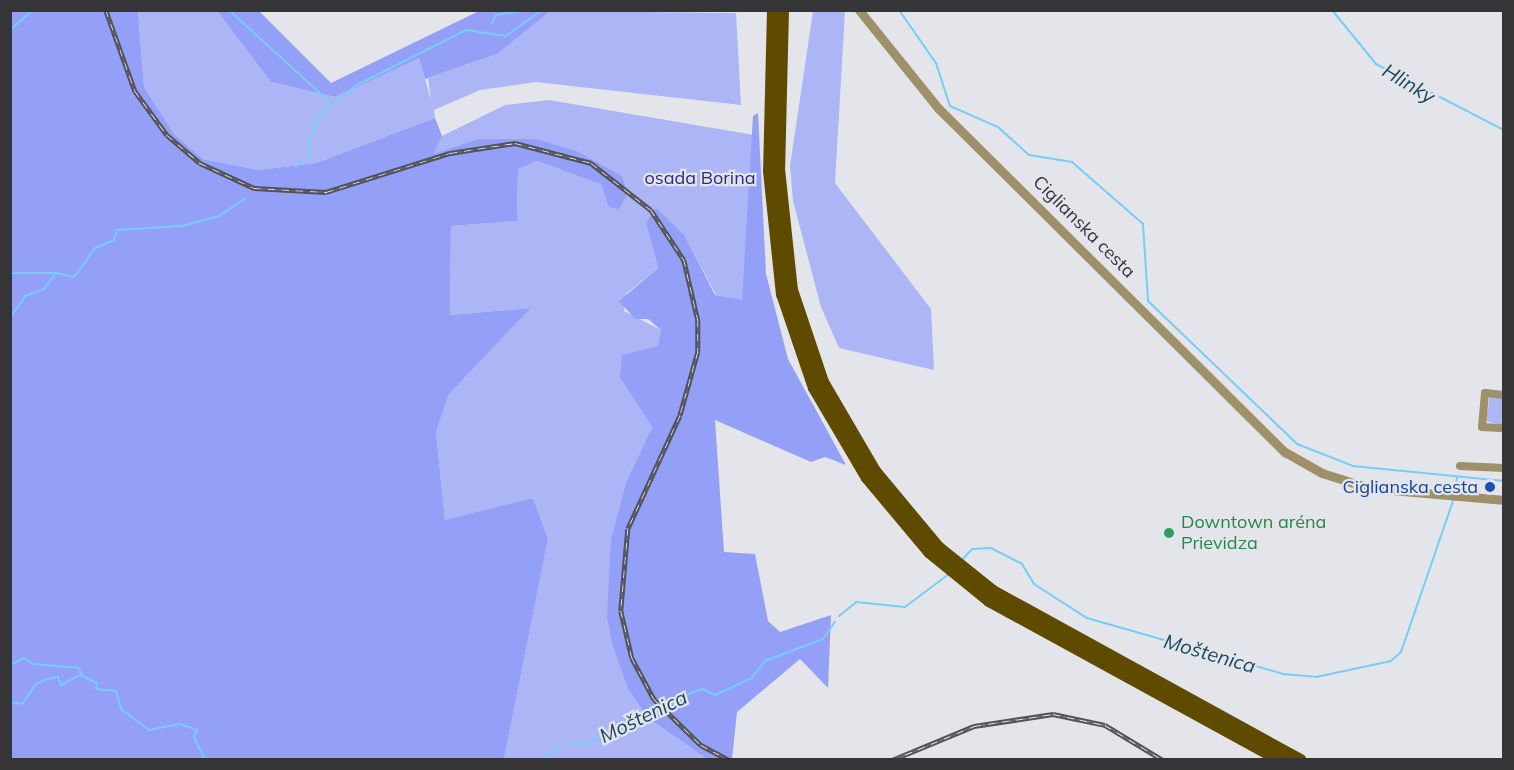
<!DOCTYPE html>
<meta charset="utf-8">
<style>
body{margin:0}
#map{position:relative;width:1514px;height:770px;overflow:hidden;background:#e4e5ea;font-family:Mulish,sans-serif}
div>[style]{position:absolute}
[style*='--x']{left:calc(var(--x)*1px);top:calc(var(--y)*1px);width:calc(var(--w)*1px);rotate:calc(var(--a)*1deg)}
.green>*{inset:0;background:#acb6f6}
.forest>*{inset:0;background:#949ff7}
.stream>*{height:2px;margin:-1px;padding:0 1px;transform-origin:1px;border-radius:1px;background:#77cdf7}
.minor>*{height:8px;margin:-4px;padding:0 4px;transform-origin:4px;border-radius:4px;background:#9e9068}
.tertiary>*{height:9px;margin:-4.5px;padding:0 4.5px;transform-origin:4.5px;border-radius:4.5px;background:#9e9068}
.primary>*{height:12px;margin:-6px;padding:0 6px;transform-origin:6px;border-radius:6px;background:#5f4b00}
.rail>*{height:4.5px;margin-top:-2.25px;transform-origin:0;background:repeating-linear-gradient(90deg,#e4e5ea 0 7px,#535356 0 14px);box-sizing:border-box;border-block:2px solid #535356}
.dots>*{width:16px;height:16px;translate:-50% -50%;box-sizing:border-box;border:3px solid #e4e5ea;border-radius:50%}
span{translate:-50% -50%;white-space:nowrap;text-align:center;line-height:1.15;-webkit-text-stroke:4.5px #e4e5ea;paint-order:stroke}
.park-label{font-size:18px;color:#2d278a}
.street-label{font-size:18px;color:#353538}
.transit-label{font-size:18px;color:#164399}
.right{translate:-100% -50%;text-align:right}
.leisure-label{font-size:18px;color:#27864d}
.left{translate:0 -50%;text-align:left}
.water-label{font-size:20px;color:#17485d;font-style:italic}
.frame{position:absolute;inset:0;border:12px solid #353538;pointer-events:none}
</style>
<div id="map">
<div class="green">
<i style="clip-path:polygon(138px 11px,217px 11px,271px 82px,335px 97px,419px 57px,431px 100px,428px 78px,497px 54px,551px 11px,736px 13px,741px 105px,536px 82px,480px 90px,434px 110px,435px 118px,316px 163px,258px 170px,203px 159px,174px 134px,144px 87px)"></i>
<i style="clip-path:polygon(813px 11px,845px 11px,835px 183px,931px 309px,934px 370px,839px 348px,821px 307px,793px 201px,790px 166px)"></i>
<i style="clip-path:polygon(549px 100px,754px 135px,743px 301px,716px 295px,685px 236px,646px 223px,658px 268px,627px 293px,624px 311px,661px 330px,659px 346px,620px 378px,652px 427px,627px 480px,607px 618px,612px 645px,628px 689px,648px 718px,707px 759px,504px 759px,548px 537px,533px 498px,445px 521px,436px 432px,449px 394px,531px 308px,450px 315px,451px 226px,517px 221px,518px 168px,537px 161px,628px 193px,622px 176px,579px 152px,432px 154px,442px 136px,505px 105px)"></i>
<i style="clip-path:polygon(1490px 396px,1503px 397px,1503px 426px,1486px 421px)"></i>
</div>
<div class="forest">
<i style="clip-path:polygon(10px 11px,138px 11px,144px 87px,174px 134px,203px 159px,258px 170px,316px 163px,435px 118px,442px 136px,433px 154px,479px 139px,536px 139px,579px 152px,622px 176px,628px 193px,619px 209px,609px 207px,601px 184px,537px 161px,518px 169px,517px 221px,451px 226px,450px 315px,531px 308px,449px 394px,436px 432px,445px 520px,533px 498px,548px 538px,504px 759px,11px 759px)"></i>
<i style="clip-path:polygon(217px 11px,259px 11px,331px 83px,479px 11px,551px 11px,497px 54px,425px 79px,419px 58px,335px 97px,271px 82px)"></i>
<i style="clip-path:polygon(758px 113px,766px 274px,788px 359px,846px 465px,825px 457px,811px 462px,715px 420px,724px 552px,755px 554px,768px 621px,780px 632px,831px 615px,828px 688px,800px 659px,737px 712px,732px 759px,707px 759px,648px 718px,628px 689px,612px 645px,607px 618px,611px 540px,627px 480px,652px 427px,620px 378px,622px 355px,658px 346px,661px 330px,648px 319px,635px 319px,619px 301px,658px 268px,646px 223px,656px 208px,685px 236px,715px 295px,742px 300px,753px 116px)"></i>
</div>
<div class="stream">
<i style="--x:229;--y:10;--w:139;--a:42.4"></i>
<i style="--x:899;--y:10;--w:65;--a:55.1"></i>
<i style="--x:936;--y:63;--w:45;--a:72"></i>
<i style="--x:950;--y:106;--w:52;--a:23.6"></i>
<i style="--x:998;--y:127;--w:42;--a:42.1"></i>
<i style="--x:1029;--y:155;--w:44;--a:9.2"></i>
<i style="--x:1072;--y:162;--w:94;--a:41.1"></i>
<i style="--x:1143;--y:224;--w:77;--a:86.3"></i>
<i style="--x:1148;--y:301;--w:207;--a:43.8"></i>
<i style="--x:1297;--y:444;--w:60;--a:21.4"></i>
<i style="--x:1353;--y:466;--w:152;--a:5.7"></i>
<i style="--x:1332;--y:10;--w:70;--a:50.8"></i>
<i style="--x:1376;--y:64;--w:144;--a:27.3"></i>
<i style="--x:492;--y:23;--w:9;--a:-63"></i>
<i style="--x:496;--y:15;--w:32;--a:-9"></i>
<i style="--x:10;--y:30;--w:30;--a:-41"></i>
<i style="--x:10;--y:47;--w:6;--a:90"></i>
<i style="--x:310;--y:156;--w:13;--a:-99"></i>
<i style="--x:308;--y:143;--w:30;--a:-67"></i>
<i style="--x:320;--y:115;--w:45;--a:-39.6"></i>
<i style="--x:355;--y:86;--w:124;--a:-26.8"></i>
<i style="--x:466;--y:30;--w:40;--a:8.5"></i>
<i style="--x:506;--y:36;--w:44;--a:-35.8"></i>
<i style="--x:295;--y:167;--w:11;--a:-34"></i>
<i style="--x:10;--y:273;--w:46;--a:0"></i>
<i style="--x:10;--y:317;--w:26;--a:-54"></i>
<i style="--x:25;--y:296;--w:20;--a:-20"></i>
<i style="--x:44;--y:289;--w:20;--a:-53"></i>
<i style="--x:56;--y:273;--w:18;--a:13"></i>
<i style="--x:74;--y:277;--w:36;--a:-54"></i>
<i style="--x:95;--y:248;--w:21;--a:-23"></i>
<i style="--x:114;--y:240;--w:10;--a:-73"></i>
<i style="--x:117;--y:230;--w:65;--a:-3.5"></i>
<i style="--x:182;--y:226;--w:38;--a:-15"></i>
<i style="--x:219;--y:216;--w:32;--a:-34"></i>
<i style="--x:1455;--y:492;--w:15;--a:-82"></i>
<i style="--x:961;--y:561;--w:16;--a:-47"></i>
<i style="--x:972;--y:549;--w:19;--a:-3"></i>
<i style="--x:991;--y:548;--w:35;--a:27"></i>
<i style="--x:1022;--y:564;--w:23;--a:59"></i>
<i style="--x:1034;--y:584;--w:63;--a:32.7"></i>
<i style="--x:1087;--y:618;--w:204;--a:15.9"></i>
<i style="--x:1283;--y:674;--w:33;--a:5"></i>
<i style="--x:1316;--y:677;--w:77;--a:-12"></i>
<i style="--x:1391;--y:661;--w:13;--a:-42"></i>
<i style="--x:1401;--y:652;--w:163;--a:-71"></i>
<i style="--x:839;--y:616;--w:22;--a:-39"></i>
<i style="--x:856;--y:602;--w:49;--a:5.8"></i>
<i style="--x:905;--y:607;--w:55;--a:-36.9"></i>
<i style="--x:10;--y:665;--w:16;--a:-27"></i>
<i style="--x:24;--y:658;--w:11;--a:34"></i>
<i style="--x:33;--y:664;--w:46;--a:5"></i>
<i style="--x:79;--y:668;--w:7;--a:74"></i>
<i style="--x:81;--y:675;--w:18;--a:27"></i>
<i style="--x:97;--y:683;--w:6;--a:99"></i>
<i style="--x:96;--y:689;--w:20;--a:6"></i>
<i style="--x:116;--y:691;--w:19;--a:74"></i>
<i style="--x:121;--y:709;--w:35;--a:37"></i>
<i style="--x:149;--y:730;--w:31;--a:-11"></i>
<i style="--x:179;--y:724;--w:19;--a:18"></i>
<i style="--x:197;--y:730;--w:8;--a:113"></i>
<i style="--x:194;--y:737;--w:25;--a:64"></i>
<i style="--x:10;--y:702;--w:12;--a:9"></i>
<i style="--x:22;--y:704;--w:24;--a:-55"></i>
<i style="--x:36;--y:684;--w:12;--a:-24"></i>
<i style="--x:47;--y:679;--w:11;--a:-10"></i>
<i style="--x:58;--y:677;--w:9;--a:69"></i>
<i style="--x:61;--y:685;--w:21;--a:-28"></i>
<i style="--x:569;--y:745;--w:16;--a:-4"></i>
<i style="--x:585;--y:744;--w:69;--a:-22.9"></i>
<i style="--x:649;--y:717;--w:48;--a:-30.3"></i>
<i style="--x:690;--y:693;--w:14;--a:-17"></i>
<i style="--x:703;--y:689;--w:13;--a:27"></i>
<i style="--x:715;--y:695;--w:41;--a:-24.7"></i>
<i style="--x:752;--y:678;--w:21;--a:-53"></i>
<i style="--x:765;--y:661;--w:62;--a:-20.8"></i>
<i style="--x:823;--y:639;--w:21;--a:-55"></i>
<i style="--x:540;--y:760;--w:25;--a:-32"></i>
</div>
<div class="minor">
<i style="--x:1504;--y:395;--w:19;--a:-174"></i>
<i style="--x:1485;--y:393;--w:34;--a:95"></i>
<i style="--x:1482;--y:427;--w:22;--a:3"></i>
<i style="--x:1460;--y:466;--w:44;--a:2.6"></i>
</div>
<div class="tertiary">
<i style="--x:859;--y:10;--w:126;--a:51.1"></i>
<i style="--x:938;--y:108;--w:489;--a:44.8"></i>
<i style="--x:1285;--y:452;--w:43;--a:29.6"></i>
<i style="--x:1322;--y:473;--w:49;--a:17.7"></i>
<i style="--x:1369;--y:488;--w:136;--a:5.1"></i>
</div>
<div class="primary">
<i style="--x:773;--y:10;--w:161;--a:91.4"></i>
<i style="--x:769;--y:171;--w:124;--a:84"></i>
<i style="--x:782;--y:294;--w:99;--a:71.2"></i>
<i style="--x:814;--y:388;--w:104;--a:59.5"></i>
<i style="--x:867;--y:478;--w:97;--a:50"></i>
<i style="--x:929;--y:552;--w:77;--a:39.2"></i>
<i style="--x:989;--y:601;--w:332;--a:28.7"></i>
<i style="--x:783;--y:10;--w:159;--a:91.4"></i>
<i style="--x:779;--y:169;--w:122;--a:83.9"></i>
<i style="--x:792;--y:290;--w:97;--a:71.4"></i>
<i style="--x:823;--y:382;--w:103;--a:59.7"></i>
<i style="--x:875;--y:471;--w:99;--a:50.3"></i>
<i style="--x:938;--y:547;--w:70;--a:38.7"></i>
<i style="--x:993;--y:591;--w:351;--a:28.8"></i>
</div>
<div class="rail">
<i style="--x:106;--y:10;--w:86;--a:70.3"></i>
<i style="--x:135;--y:91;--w:54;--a:54"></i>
<i style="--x:167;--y:135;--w:43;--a:40.3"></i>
<i style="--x:200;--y:163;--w:60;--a:24.8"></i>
<i style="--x:254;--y:188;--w:72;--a:3.2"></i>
<i style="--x:326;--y:192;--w:130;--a:-17.5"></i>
<i style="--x:450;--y:153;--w:66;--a:-8.7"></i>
<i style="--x:515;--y:143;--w:79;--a:14.7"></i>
<i style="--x:591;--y:163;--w:76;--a:38.1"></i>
<i style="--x:651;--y:210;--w:60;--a:56.6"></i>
<i style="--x:684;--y:260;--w:62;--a:76.9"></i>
<i style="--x:698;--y:320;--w:32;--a:90"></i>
<i style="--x:698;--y:352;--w:66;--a:105.7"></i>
<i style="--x:680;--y:416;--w:124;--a:114.7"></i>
<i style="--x:628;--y:529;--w:82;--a:94.9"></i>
<i style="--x:621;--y:611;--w:48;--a:76.8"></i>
<i style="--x:632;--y:658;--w:47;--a:61.8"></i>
<i style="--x:654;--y:699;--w:66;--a:44.4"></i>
<i style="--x:701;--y:745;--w:32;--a:28"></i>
<i style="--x:892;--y:760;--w:89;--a:-22.5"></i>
<i style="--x:974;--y:726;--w:80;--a:-8.6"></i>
<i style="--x:1053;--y:714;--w:53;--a:11.9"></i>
<i style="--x:1105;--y:725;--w:68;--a:31.1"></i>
</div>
<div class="dots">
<i style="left:1490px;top:487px;background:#1a4fb4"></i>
<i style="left:1169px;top:533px;background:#2e9e5b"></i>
</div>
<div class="park-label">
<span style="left:700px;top:178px">osada Borina</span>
</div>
<div class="street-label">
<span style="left:1084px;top:227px;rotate:45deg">Ciglianska cesta</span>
</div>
<div class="transit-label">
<span class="right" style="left:1478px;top:487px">Ciglianska cesta</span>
</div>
<div class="leisure-label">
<span class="left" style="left:1181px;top:533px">Downtown aréna<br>Prievidza</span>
</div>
<div class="water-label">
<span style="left:1409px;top:83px;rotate:31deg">Hlinky</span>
<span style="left:1210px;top:653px;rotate:16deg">Moštenica</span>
<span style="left:643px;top:716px;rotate:-26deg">Moštenica</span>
</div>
<div class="frame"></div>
</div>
